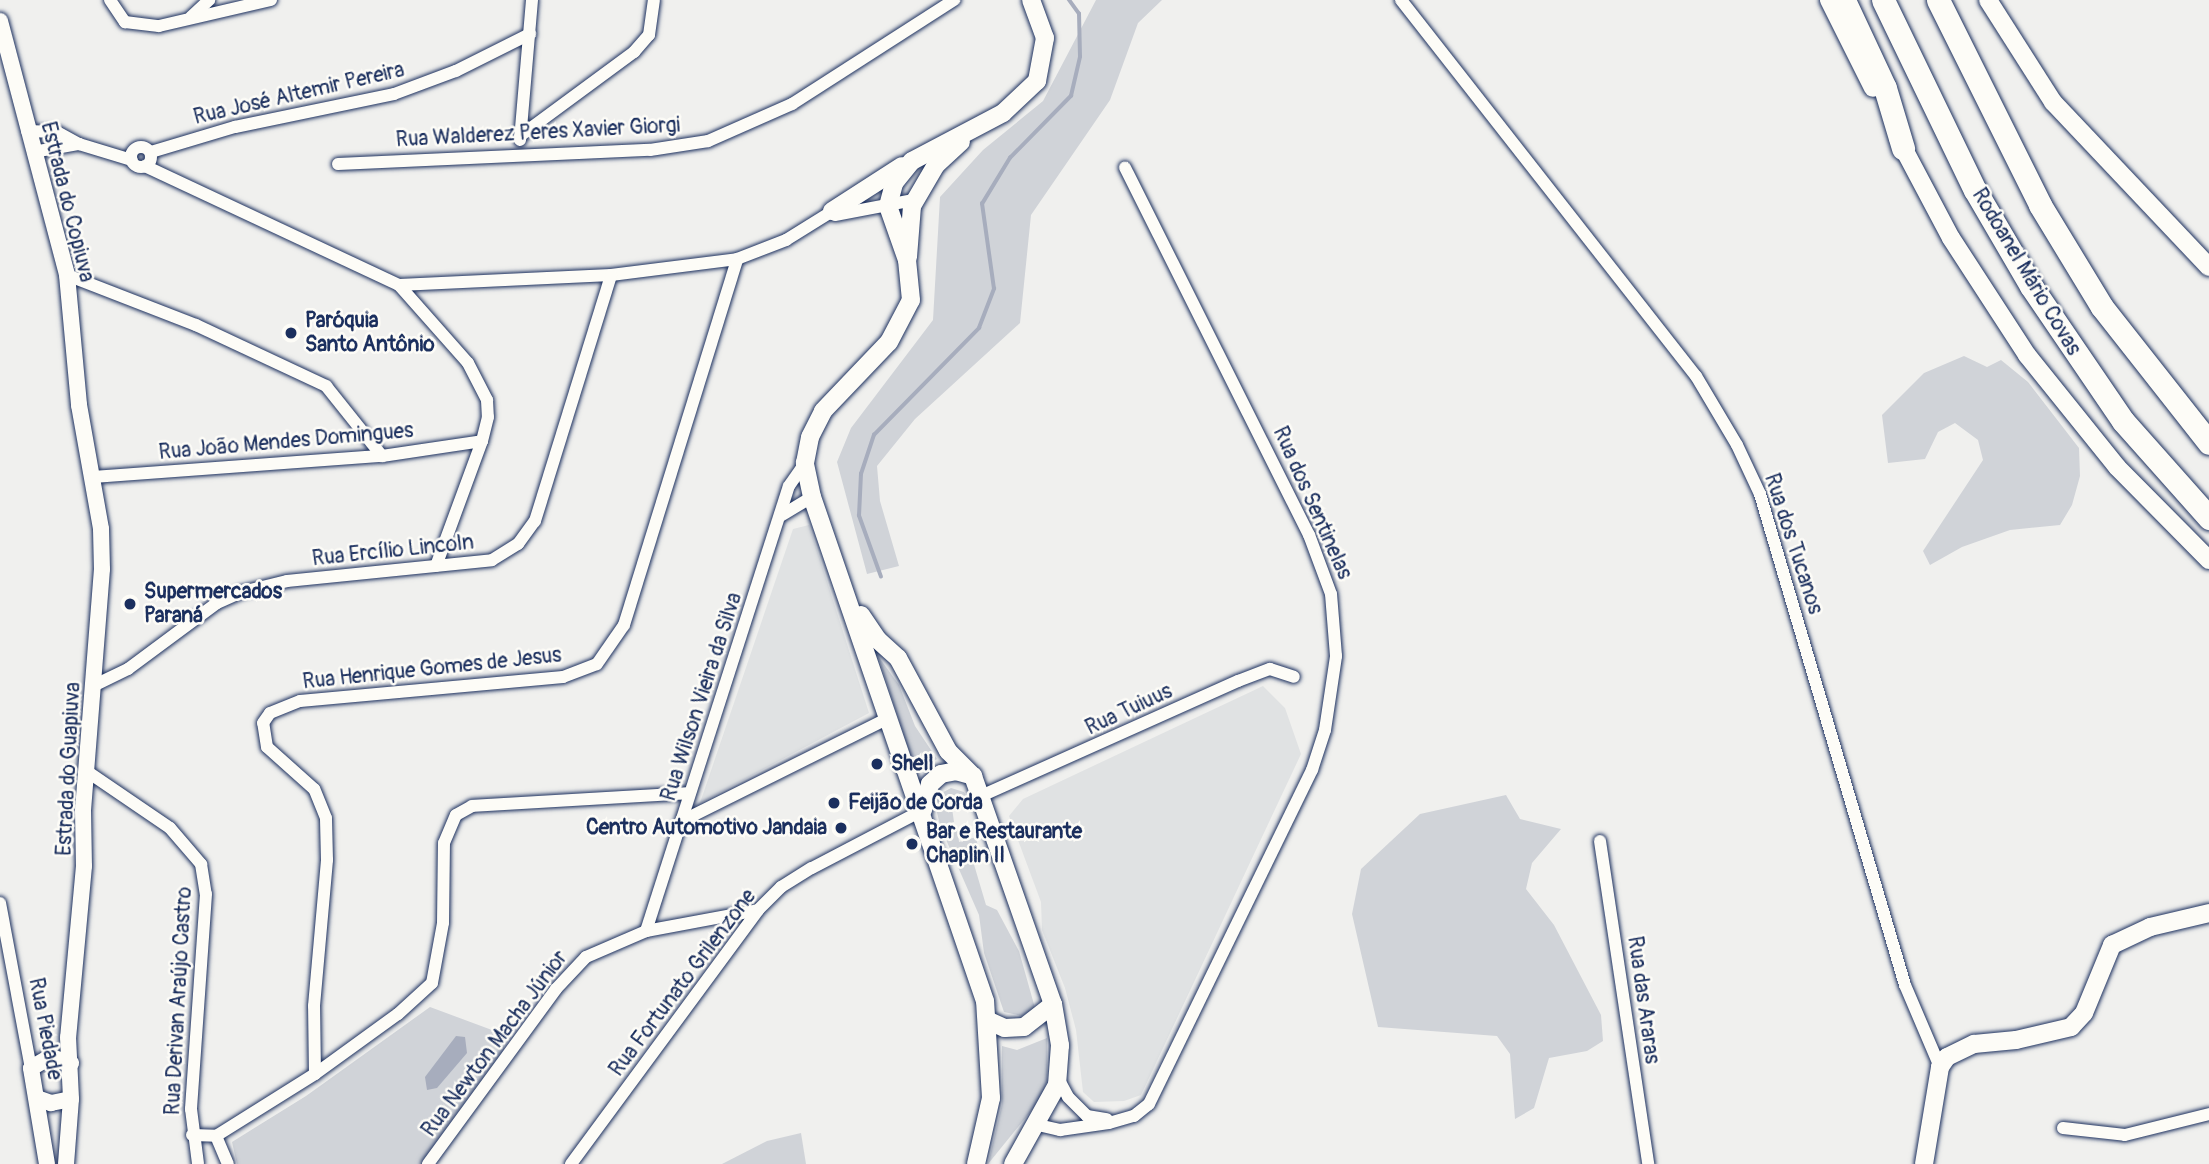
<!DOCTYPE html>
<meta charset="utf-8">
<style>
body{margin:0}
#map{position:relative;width:2209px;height:1164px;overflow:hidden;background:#f0f0ee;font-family:Pangolin,sans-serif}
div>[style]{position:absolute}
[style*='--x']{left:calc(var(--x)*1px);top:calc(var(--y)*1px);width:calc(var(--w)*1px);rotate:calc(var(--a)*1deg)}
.built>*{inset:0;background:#e0e2e3}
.green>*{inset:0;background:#d0d3d8}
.water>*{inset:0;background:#a7adbd}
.stream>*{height:3.5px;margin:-1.75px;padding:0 1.75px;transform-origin:1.75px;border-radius:1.75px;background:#a7adbd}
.roads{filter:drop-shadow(0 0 2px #1b2f5e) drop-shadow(0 0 2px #1b2f5e)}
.minor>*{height:12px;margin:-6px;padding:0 6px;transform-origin:6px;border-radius:6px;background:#fdfcf7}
.minor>.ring{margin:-6px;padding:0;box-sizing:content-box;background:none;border:12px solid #fdfcf7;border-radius:50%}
.tertiary>*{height:16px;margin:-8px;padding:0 8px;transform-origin:8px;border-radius:8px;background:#fdfcf7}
.secondary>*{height:18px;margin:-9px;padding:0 9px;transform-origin:9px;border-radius:9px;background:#fdfcf7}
.motorway>*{height:23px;margin:-11.5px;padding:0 11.5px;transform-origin:11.5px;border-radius:11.5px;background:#fdfcf7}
.dots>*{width:19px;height:19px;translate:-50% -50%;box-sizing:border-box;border:4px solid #fdfcf7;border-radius:50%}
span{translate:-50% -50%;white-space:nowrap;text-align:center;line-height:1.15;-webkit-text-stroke:5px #fdfcf7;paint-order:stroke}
.street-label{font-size:21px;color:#1b2f5e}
.poi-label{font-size:21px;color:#1b2f5e;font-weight:700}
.left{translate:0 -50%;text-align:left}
.right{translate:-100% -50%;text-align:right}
</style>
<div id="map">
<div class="built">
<i style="clip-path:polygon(809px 525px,869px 713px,700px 803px,793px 529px)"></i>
<i style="clip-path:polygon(1263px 686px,1285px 708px,1301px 754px,1141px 1095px,1124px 1101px,1094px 1102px,1083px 1092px,1076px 1030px,1065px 988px,1042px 930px,1041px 902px,1009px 816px,1023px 799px)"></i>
</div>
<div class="green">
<i style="clip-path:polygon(1096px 0,1162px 0,1138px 23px,1110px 100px,1031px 215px,1020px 323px,915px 419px,877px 466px,880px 501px,899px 566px,867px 574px,837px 462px,851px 428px,933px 320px,940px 197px,983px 150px,1043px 101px)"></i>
<i style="clip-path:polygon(1964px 356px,1987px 367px,2001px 360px,2028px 382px,2079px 448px,2080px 476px,2072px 505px,2060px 525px,2010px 530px,1962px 547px,1930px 565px,1923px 551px,1983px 460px,1978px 440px,1955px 423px,1938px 432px,1925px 459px,1888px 463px,1882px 415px,1924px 373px)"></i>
<i style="clip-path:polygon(878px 656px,899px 685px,915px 726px,937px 759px,916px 772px)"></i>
<i style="clip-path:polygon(951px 788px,964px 792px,970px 803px,952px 808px,954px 822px,940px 825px,935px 804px,938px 795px)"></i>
<i style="clip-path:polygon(1506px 795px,1520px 819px,1561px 829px,1532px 863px,1526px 889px,1554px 925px,1601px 1015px,1603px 1041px,1587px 1051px,1549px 1058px,1534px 1108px,1515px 1119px,1510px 1054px,1497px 1036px,1378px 1027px,1352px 914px,1361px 869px,1420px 814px)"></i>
<i style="clip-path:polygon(957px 826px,959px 842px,976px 837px,979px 852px,970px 851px,986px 905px,997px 910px,1019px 951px,1035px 1008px,1022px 1016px,1004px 1012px,984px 953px,979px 915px,944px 835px)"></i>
<i style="clip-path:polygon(430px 1007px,500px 1033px,505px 1052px,422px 1164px,237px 1164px,232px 1142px,306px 1096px)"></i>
<i style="clip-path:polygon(1047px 1038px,1047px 1081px,1040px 1100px,988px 1164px,1002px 1104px,1002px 1046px,1017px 1050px)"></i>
<i style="clip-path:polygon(801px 1133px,806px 1164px,722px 1164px,767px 1141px)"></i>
</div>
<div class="water">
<i style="clip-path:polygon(456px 1036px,465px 1037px,467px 1053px,437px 1088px,427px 1090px,425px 1077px)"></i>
</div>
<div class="stream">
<i style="--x:881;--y:577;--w:65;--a:-109.8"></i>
<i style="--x:859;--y:516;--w:42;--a:-87.3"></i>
<i style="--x:861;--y:474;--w:41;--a:-71.6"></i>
<i style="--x:874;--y:435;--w:150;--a:-45.5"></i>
<i style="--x:979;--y:328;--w:42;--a:-69"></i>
<i style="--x:994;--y:289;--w:86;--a:-98"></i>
<i style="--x:982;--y:204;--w:54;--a:-58.7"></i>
<i style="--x:1010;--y:158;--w:87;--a:-45.5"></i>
<i style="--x:1071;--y:96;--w:40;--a:-77"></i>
<i style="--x:1080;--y:57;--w:43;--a:-91.3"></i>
<i style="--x:1079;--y:14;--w:17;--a:-126"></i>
</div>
<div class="roads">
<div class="minor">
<i style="--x:110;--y:0;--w:27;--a:56"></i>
<i style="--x:125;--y:22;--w:34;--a:7"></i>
<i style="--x:159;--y:26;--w:115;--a:-13.1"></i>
<i style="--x:1401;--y:0;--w:478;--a:51.9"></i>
<i style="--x:1696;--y:376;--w:80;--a:59.3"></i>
<i style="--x:1737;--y:445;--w:54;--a:64.9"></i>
<i style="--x:1760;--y:494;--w:512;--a:73.55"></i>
<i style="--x:1905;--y:985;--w:89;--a:66.9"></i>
<i style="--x:191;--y:17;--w:25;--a:-43"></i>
<i style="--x:27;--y:131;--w:30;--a:2"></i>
<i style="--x:57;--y:132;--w:25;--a:29"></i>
<i style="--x:79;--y:144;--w:55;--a:16.8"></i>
<i style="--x:520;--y:136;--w:142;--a:-36.4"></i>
<i style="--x:634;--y:52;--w:23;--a:-49"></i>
<i style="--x:649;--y:35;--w:35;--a:-82"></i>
<i style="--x:520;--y:140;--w:141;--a:-85.1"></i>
<i class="ring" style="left:131px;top:147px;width:8px;height:8px"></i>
<i style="--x:33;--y:152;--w:47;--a:-9.9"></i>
<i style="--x:151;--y:152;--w:88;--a:-16.6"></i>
<i style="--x:235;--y:127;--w:162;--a:-11.7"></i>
<i style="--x:394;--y:94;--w:66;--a:-20.4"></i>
<i style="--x:456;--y:71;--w:83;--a:-26.6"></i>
<i style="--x:338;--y:164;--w:312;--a:-2.6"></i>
<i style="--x:650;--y:150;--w:59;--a:-8.8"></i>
<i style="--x:708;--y:141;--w:92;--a:-23.8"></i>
<i style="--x:792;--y:104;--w:193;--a:-32.7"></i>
<i style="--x:145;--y:166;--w:280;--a:25.1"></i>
<i style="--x:399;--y:285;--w:212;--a:-2.7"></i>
<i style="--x:611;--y:275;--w:127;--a:-7.2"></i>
<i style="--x:737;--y:259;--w:53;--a:-21.2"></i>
<i style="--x:786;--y:240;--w:62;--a:-31.9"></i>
<i style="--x:835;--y:215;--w:80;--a:-10.8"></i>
<i style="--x:67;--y:275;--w:138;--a:21.2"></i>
<i style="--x:196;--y:325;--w:144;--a:25.1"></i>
<i style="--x:326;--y:386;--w:90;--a:51.3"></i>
<i style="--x:399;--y:285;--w:104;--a:48.5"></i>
<i style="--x:468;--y:363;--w:42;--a:62.8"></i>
<i style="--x:487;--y:400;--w:17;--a:87"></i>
<i style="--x:488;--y:417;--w:25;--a:104"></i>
<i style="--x:482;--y:441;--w:133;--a:110.2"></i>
<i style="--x:93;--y:477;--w:290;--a:-4.2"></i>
<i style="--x:382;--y:456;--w:101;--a:-8.5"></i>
<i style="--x:782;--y:515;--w:35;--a:-31"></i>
<i style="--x:95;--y:685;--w:37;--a:-26"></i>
<i style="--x:128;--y:669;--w:111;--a:-36.6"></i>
<i style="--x:217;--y:603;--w:27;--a:-24"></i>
<i style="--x:242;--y:592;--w:46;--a:-13.7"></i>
<i style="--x:287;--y:581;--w:206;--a:-5.8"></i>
<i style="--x:492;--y:560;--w:31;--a:-32"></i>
<i style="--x:518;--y:544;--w:29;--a:-54"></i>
<i style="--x:535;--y:521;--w:257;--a:-72.8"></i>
<i style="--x:85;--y:770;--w:103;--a:34.3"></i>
<i style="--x:170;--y:828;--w:48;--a:49.3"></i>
<i style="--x:201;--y:864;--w:30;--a:81"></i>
<i style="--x:206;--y:894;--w:216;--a:94"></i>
<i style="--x:191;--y:1109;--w:55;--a:82.7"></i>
<i style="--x:981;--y:796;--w:282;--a:-24.1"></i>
<i style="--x:1238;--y:681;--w:34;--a:-21"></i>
<i style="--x:1270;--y:669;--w:25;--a:18"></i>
<i style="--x:682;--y:821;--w:229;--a:-26.5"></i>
<i style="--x:1600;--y:841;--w:327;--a:81.5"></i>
<i style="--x:0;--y:903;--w:168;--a:79.4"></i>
<i style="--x:646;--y:931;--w:467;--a:-72.2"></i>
<i style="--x:789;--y:486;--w:28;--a:-55"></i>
<i style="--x:315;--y:1074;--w:68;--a:-90.8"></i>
<i style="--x:314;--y:1006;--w:147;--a:-84.9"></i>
<i style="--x:327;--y:860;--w:42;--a:-91.4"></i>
<i style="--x:326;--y:818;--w:31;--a:-112"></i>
<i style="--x:314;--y:789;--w:63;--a:-138.2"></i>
<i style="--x:267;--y:747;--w:24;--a:-99"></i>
<i style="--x:263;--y:723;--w:12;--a:-55"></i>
<i style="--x:270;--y:713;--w:32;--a:-22"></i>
<i style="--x:300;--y:701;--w:264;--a:-5.2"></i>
<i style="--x:563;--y:677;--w:36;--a:-21"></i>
<i style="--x:597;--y:664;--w:47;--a:-55.3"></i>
<i style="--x:624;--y:625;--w:383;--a:-72.8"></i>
<i style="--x:1058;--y:1078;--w:21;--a:62"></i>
<i style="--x:1068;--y:1097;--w:27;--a:45"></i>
<i style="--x:1087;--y:1116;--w:20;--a:9"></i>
<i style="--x:1038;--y:1125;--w:23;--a:13"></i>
<i style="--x:1060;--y:1130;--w:49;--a:-8.1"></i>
<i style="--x:1109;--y:1123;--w:26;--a:-16"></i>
<i style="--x:1134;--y:1116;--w:19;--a:-39"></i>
<i style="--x:1149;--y:1104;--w:372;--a:-64"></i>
<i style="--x:1312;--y:770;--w:42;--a:-72"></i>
<i style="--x:1325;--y:730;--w:75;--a:-81.5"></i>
<i style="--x:1336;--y:656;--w:62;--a:-94.6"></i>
<i style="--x:1331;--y:594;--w:63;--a:-110.4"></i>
<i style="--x:1309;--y:535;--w:411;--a:-116.6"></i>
<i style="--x:2063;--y:1128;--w:62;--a:6.4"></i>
<i style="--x:2125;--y:1135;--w:87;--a:-14"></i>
<i style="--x:192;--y:1135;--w:24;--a:2"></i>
<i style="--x:216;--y:1136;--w:117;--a:-32.1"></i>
<i style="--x:315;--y:1074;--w:102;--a:-35.9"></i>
<i style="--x:398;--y:1014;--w:46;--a:-42.4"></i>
<i style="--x:432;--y:983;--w:61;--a:-79.6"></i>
<i style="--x:443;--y:923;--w:80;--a:-89.3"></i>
<i style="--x:444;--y:843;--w:30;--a:-67"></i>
<i style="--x:456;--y:815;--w:18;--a:-29"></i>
<i style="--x:472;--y:806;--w:218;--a:-3.4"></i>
<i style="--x:216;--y:1136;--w:30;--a:67"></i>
<i style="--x:428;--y:1164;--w:217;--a:-53.8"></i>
<i style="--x:556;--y:989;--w:44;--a:-46.8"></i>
<i style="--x:586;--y:957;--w:65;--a:-23.4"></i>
<i style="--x:646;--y:931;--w:114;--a:-10.6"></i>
<i style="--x:571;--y:1164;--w:315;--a:-53.6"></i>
<i style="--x:758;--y:910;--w:33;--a:-45"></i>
<i style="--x:781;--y:887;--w:36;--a:-32"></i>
<i style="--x:812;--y:868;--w:125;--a:-27.6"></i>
</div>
<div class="tertiary">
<i style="--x:0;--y:21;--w:263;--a:75.2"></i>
<i style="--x:67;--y:275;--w:131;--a:84.7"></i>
<i style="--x:79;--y:405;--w:126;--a:79.9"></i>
<i style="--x:101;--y:529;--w:40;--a:88.6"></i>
<i style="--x:102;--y:569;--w:242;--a:94.5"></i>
<i style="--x:83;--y:810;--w:56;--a:89"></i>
<i style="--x:84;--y:866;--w:172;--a:95.3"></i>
<i style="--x:68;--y:1037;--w:62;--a:87.2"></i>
<i style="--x:71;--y:1099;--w:65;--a:94.4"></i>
<i style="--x:37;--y:1098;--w:15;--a:20"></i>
<i style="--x:51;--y:1103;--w:20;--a:-11"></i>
<i style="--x:47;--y:1164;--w:97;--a:-99.5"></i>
<i style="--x:31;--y:1068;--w:22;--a:-30"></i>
<i style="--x:50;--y:1057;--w:22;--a:16"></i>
</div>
<div class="secondary">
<i style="--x:1829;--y:0;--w:98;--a:63.4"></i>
<i style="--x:1988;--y:0;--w:121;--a:57.5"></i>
<i style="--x:2053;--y:102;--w:227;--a:46.6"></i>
<i style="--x:1898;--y:138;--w:113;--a:62.1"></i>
<i style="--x:1951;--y:238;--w:140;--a:57"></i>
<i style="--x:2027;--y:355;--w:144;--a:51.2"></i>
<i style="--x:2117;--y:467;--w:131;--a:45.3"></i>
<i style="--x:832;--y:211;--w:83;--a:-32.7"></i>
<i style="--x:908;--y:257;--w:51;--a:-85.5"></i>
<i style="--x:912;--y:206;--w:48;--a:-59.7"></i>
<i style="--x:936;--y:165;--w:34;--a:-43"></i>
<i style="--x:861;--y:615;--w:30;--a:56"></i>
<i style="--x:878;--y:640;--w:27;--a:42"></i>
<i style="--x:898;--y:658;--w:106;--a:61.7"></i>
<i style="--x:948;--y:751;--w:35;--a:45"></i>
<i style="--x:973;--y:776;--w:242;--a:70.7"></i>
<i style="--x:1053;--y:1004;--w:42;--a:80.3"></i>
<i style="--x:1060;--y:1045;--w:40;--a:94.3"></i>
<i style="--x:1057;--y:1085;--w:90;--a:119.1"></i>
<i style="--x:923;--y:810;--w:27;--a:-75"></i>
<i style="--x:930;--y:784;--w:15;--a:-42"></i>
<i style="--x:941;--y:774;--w:15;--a:-11"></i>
<i style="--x:956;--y:771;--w:18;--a:16"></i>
<i style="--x:989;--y:1021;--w:17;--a:24"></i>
<i style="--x:1005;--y:1028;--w:19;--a:-3"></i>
<i style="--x:1024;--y:1027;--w:37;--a:-38"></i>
<i style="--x:976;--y:1164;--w:68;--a:-77.2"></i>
<i style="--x:991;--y:1098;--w:97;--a:-93.5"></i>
<i style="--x:985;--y:1001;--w:533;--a:-108.94"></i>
<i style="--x:812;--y:497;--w:35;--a:-102"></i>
<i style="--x:805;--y:463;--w:26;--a:-79"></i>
<i style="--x:810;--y:437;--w:29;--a:-63"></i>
<i style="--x:823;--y:411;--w:95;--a:-46.3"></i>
<i style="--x:889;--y:342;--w:47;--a:-62.4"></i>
<i style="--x:911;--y:300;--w:40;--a:-95.7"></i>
<i style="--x:907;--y:260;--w:57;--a:-109.4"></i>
<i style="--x:888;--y:206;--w:24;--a:-75"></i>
<i style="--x:894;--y:183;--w:28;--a:-51"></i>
<i style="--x:912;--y:161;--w:103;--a:-27.8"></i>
<i style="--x:1003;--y:113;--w:47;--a:-43.3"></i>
<i style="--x:1037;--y:81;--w:44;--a:-79.5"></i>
<i style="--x:1045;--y:38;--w:40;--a:-110.2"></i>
<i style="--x:1924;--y:1164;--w:98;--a:-80.6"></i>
<i style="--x:1940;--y:1067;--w:12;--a:-55"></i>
<i style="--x:1947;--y:1057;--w:30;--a:-26"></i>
<i style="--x:1974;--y:1044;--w:42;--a:-5.4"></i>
<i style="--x:2016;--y:1040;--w:57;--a:-13.3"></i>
<i style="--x:2071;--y:1027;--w:19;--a:-47"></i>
<i style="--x:2084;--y:1013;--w:74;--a:-67.6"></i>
<i style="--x:2112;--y:945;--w:42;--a:-25.3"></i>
<i style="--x:2150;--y:927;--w:61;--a:-13.3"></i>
</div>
<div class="motorway">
<i style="--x:1844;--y:0;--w:97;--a:65"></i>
<i style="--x:1885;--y:88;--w:63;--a:73.3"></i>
<i style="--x:1883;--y:0;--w:211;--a:64.2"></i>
<i style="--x:1975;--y:190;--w:111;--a:59.7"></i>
<i style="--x:2031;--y:286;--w:163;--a:55.7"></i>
<i style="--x:2123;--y:421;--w:130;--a:48.4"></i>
<i style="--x:1938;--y:0;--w:229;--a:63.5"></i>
<i style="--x:2040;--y:205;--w:119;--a:58.7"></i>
<i style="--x:2102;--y:307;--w:173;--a:51.8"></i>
</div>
</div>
<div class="dots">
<i style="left:291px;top:333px;background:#1b2f5e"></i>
<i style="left:130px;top:604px;background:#1b2f5e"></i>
<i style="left:877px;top:764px;background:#1b2f5e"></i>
<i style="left:834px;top:803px;background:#1b2f5e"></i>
<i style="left:841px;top:828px;background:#1b2f5e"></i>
<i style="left:912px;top:844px;background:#1b2f5e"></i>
</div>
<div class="street-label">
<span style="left:299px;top:94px;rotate:-13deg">Rua José Altemir Pereira</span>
<span style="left:538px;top:133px;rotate:-3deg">Rua Walderez Peres Xavier Giorgi</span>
<span style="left:67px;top:202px;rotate:76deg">Estrada do Copiuva</span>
<span style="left:2026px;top:272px;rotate:59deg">Rodoanel Mário Covas</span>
<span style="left:286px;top:442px;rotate:-5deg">Rua João Mendes Domingues</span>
<span style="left:1312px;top:503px;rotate:66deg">Rua dos Sentinelas</span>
<span style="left:1793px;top:544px;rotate:72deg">Rua dos Tucanos</span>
<span style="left:393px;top:551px;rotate:-6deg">Rua Ercílio Lincoln</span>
<span style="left:432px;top:669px;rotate:-6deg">Rua Henrique Gomes de Jesus</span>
<span style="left:702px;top:697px;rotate:-72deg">Rua Wilson Vieira da Silva</span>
<span style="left:1129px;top:710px;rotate:-25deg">Rua Tuiuus</span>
<span style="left:69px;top:769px;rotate:-87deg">Estrada do Guapiuva</span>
<span style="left:683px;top:983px;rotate:-53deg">Rua Fortunato Grilenzone</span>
<span style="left:1643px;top:1000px;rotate:82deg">Rua das Araras</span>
<span style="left:179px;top:1001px;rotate:-87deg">Rua Derivan Araújo Castro</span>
<span style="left:45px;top:1029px;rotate:79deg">Rua Piedade</span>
<span style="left:495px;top:1044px;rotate:-53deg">Rua Newton Macha Júnior</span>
</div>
<div class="poi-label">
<span class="left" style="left:305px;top:333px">Paróquia<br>Santo Antônio</span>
<span class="left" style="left:144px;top:604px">Supermercados<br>Paraná</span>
<span class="left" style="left:891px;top:764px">Shell</span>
<span class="left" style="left:848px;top:803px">Feijão de Corda</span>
<span class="right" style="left:827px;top:828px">Centro Automotivo Jandaia</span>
<span class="left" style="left:926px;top:844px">Bar e Restaurante<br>Chaplin II</span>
</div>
</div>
